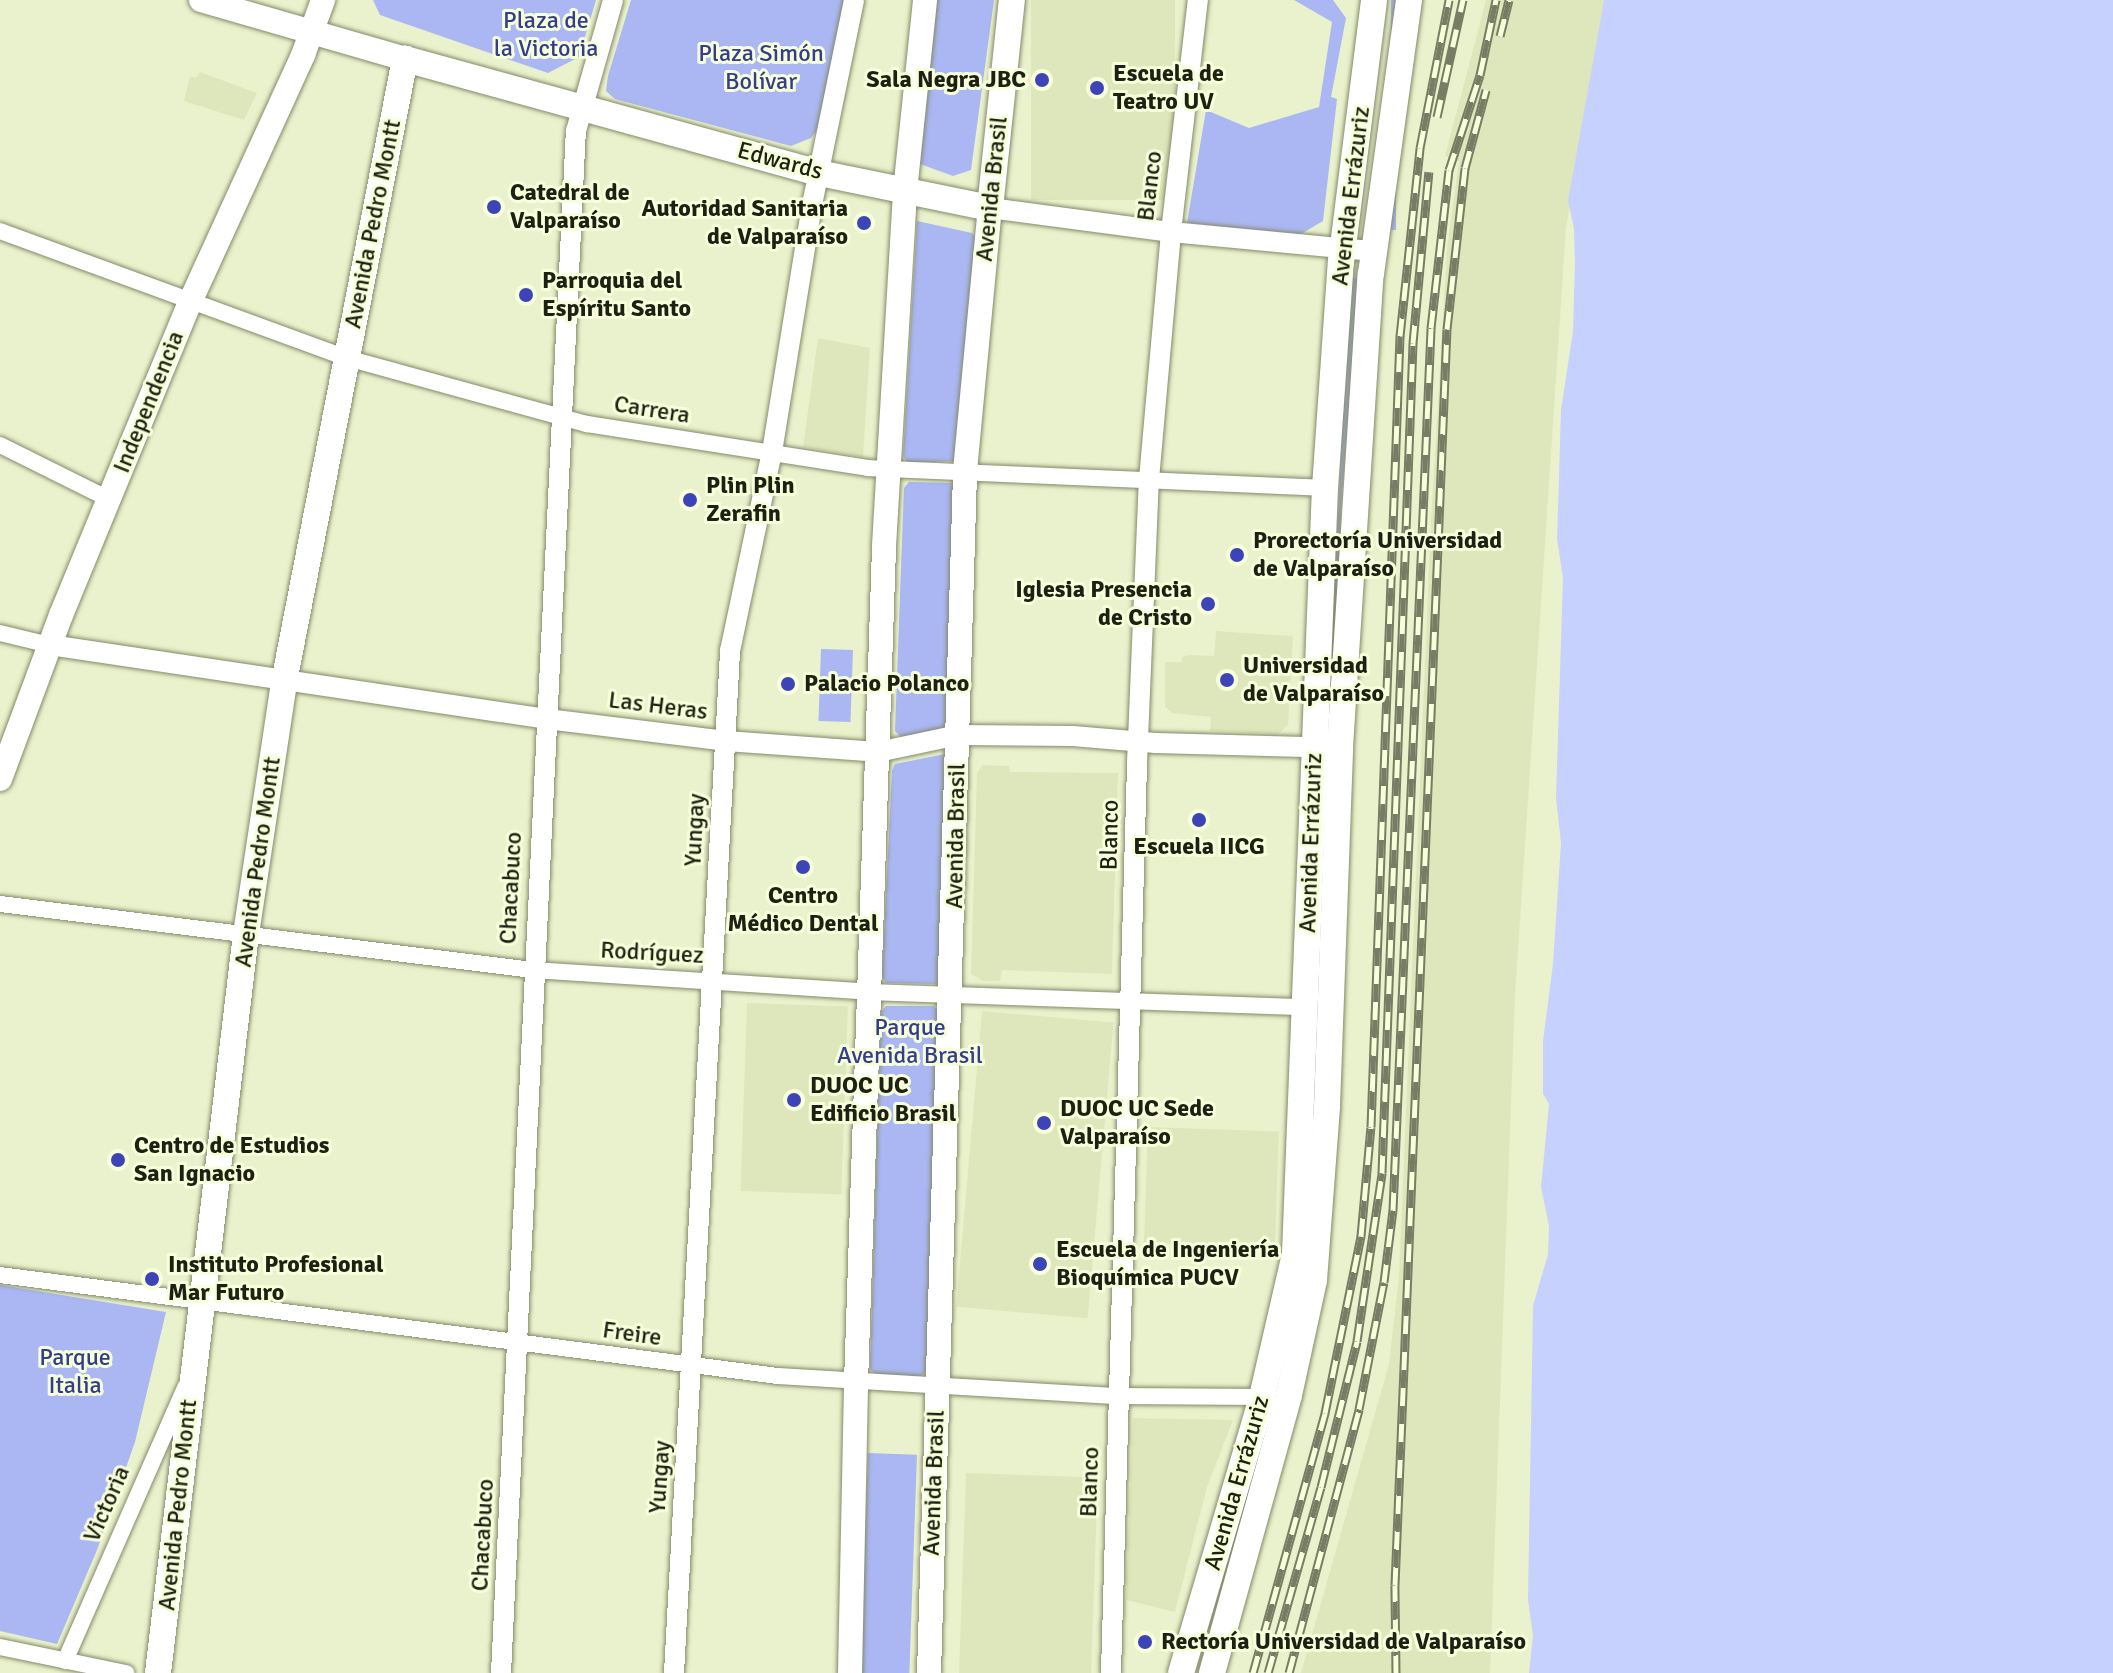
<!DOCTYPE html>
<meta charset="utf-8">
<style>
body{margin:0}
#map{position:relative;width:2113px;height:1673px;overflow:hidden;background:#eaf2cd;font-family:Signika,sans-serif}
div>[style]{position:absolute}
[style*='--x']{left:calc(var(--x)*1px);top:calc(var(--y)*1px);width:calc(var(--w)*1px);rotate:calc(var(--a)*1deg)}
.built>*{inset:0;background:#dee7bb;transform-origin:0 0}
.green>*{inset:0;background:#aab7f2;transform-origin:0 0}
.water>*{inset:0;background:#c6d1fd}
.roads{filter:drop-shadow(0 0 2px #848a69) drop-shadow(0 0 2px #848a69)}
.minor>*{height:16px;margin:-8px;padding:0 8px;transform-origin:8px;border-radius:8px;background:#fff}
.tertiary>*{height:20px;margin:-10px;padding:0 10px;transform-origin:10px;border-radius:10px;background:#fff}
.secondary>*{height:24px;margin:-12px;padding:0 12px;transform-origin:12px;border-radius:12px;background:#fff}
.primary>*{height:26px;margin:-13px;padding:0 13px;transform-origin:13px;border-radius:13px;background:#fff}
.rail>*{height:9px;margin-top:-4.5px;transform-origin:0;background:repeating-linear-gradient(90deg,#f7ffda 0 18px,#777d64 0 36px);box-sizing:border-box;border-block:2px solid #777d64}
.dots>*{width:22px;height:22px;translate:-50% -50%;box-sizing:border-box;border:4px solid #f7ffda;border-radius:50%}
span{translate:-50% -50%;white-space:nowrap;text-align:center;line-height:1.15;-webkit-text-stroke:6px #f7ffda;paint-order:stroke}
.park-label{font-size:24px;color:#343c8d}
.poi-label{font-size:24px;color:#1d2012;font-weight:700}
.left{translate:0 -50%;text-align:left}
.right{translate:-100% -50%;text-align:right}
.street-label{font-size:24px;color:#1d2012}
</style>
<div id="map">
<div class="built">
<i style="left:1031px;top:0;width:144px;height:200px"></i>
<i style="clip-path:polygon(1486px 0,1604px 0,1566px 228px,1515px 996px,1490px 1673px,1301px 1673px,1389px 1364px,1399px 1276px,1431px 521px,1447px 248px,1459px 161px,1445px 156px)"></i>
<i style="clip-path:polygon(200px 72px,257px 93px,244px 120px,184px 101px,190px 76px,196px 78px)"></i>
<i style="clip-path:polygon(818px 338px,870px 348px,863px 457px,803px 447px)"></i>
<i style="clip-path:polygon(1216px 631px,1293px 636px,1288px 725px,1278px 734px,1210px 731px,1211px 717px,1172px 713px,1165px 707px,1165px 662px,1182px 662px,1182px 657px,1190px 655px,1214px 656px)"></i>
<i style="clip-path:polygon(983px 765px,1009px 766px,1010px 772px,1118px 773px,1112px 974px,1002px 970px,1000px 981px,983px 981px,971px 974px,977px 773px)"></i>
<i style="left:747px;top:1003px;width:101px;height:188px;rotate:2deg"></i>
<i style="left:982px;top:1011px;width:132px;height:297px;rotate:5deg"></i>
<i style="left:1148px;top:1127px;width:131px;height:116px;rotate:2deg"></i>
<i style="clip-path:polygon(1133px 1418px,1233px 1420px,1207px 1487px,1175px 1612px,1126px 1600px)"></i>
<i style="left:966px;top:1473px;width:132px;height:200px;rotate:2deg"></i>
</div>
<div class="green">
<i style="clip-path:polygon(373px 0,596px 0,579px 57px,548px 73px,380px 15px)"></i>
<i style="clip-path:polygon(631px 0,845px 0,821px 126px,811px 138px,791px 146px,615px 99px,606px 91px,608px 76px)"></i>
<i style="clip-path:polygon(936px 0,994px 0,971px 170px,953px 176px,920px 164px)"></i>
<i style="clip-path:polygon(1294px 0,1333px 0,1346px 18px,1331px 97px,1337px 99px,1323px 221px,1301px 234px,1187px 223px,1206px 110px,1249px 128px,1319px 107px,1332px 22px)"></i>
<i style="left:1391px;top:0;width:5px;height:230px"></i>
<i style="clip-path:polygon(917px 221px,972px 233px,978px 240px,956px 461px,908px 463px,903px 456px)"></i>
<i style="clip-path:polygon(1350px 278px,1359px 278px,1341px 509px,1323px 975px,1324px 789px)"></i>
<i style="clip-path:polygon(909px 482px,951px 483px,960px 493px,946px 730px,904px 740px,895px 731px,904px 488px)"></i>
<i style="left:821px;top:649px;width:32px;height:72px;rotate:2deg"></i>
<i style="clip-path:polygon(945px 754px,943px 974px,937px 984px,886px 983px,882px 977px,892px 771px,895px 764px)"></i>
<i style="clip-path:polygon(886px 1006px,934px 1006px,942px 1016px,926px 1372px,918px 1378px,877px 1376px,870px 1369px,881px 1012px)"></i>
<i style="clip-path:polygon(0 1285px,166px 1312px,135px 1442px,97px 1550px,57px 1644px,0 1631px)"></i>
<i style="left:868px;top:1453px;width:49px;height:220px;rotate:2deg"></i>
</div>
<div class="water">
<i style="clip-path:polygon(1604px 0,2113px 0,2113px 1673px,1529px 1673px,1533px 1636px,1528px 1600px,1533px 1306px,1548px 1254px,1549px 1226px,1541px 1187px,1549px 1104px,1543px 1094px,1543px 1041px,1553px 964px,1561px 843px,1556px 798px,1563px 578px,1557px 539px,1559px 477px,1561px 410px,1573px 331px,1575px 263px,1574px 229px,1568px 201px)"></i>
</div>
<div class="roads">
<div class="minor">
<i style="--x:0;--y:231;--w:370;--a:20.1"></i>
<i style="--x:347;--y:358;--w:249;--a:15.4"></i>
<i style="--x:587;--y:424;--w:284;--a:8.9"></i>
<i style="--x:868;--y:468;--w:457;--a:2.5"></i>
<i style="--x:0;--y:445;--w:122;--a:26.4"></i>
<i style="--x:0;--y:633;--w:51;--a:13.5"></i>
<i style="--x:0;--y:904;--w:537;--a:7.06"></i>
<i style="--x:533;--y:970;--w:337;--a:3.7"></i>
<i style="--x:869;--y:992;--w:435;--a:2"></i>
<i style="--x:0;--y:1275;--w:785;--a:7.4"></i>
<i style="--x:778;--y:1376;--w:341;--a:3.4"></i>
<i style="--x:1118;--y:1396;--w:144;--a:0.4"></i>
<i style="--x:0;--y:1647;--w:129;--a:11.7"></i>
<i style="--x:65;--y:1661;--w:299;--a:-66.3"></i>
</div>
<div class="tertiary">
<i style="--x:990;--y:208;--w:183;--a:7.6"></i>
<i style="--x:1171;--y:232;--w:203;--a:5.4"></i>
<i style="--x:50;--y:645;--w:502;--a:8.47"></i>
<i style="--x:547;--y:719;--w:180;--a:7"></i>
<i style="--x:726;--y:741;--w:152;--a:4.1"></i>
<i style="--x:878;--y:752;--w:82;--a:-12"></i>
<i style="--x:958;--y:735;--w:115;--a:0.5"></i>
<i style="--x:1073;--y:736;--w:83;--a:4.8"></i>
<i style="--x:1156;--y:743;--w:158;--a:1.5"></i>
<i style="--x:501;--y:1673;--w:1544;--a:-87.22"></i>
<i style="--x:576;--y:131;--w:136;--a:-74.2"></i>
<i style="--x:674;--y:1673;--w:1024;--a:-86.86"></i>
<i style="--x:730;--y:651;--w:203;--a:-78.1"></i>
<i style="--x:772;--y:452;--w:255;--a:-80.8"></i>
<i style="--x:813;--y:200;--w:204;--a:-78.4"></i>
<i style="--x:1111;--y:1673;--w:910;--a:-88.36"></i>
<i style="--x:1137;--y:763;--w:284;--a:-87.6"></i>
<i style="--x:1149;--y:479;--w:248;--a:-84.9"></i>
<i style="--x:1171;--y:232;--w:234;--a:-83.4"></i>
</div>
<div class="secondary">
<i style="--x:201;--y:0;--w:212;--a:16.1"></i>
<i style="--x:0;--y:779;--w:175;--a:-69.6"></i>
<i style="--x:61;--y:615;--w:339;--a:-67.6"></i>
<i style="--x:190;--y:302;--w:272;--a:-65.4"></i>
<i style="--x:303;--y:55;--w:59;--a:-70"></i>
<i style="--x:850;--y:1673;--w:290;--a:-88.8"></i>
<i style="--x:856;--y:1383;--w:837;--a:-88.08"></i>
<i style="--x:884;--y:546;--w:356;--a:-86.6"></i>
<i style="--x:905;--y:191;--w:192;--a:-84"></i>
<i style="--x:929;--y:1673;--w:1203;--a:-88.28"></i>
<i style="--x:965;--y:471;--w:264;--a:-84.6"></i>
</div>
<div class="primary">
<i style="--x:158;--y:1673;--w:744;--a:-83.21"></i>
<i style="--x:246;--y:934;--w:255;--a:-81.4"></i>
<i style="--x:284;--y:682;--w:635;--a:-79.01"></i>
<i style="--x:405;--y:59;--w:429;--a:15.4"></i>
<i style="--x:819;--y:173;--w:175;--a:11.6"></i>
<i style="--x:990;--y:208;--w:209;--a:-84"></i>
<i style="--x:1181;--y:1673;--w:288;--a:-73.6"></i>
<i style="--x:1262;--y:1397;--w:147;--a:-77"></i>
<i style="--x:1295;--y:1254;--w:767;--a:-87.76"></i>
<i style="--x:1325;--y:488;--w:227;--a:-86"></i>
<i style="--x:1341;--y:262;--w:264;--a:-82.8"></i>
<i style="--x:1212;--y:1673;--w:288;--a:-74.5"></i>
<i style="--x:1289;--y:1395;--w:118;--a:-77.7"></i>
<i style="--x:1314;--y:1280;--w:174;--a:-85.7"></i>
<i style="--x:1327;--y:1106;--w:359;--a:-87.9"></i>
<i style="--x:1340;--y:747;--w:474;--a:-86.3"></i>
<i style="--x:1371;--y:274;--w:277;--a:-82.1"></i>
</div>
</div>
<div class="rail">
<i style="--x:1500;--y:36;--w:37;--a:-76"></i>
<i style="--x:1437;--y:117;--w:120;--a:-77.5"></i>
<i style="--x:1253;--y:1673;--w:270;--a:-74.5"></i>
<i style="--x:1325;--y:1413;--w:181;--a:-78.5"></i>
<i style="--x:1361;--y:1236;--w:109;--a:-84.8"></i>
<i style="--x:1371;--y:1127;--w:792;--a:-87.9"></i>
<i style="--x:1400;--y:336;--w:189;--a:-83.9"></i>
<i style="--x:1420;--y:148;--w:151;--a:-78.9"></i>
<i style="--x:1268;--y:1673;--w:193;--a:-74.1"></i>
<i style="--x:1321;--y:1487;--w:150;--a:-76.1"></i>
<i style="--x:1357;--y:1341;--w:170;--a:-81.5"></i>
<i style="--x:1382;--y:1173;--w:831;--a:-87.86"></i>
<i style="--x:1413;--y:343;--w:172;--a:-84.7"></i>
<i style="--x:1289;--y:1673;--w:273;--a:-75.1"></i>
<i style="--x:1359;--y:1409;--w:129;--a:-78.9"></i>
<i style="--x:1384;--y:1282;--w:73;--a:-82.9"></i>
<i style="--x:1393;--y:1210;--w:883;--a:-87.53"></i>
<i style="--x:1431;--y:328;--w:159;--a:-83.5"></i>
<i style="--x:1449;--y:170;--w:100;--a:-71.9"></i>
<i style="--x:1480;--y:75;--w:77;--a:-78"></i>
<i style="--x:1396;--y:1673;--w:88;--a:-90.7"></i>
<i style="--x:1395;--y:1585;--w:1257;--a:-87.63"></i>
<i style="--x:1447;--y:329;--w:162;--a:-83.6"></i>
<i style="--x:1465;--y:168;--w:81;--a:-74.9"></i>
</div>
<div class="dots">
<i style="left:1042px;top:80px;background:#3d44b8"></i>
<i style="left:1097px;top:88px;background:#3d44b8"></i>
<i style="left:494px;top:207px;background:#3d44b8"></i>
<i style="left:864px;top:223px;background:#3d44b8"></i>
<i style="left:526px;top:295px;background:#3d44b8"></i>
<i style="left:690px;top:500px;background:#3d44b8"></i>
<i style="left:1237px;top:555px;background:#3d44b8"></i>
<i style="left:1208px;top:604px;background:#3d44b8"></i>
<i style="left:1227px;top:680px;background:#3d44b8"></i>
<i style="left:788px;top:684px;background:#3d44b8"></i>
<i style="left:1199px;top:820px;background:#3d44b8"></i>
<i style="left:803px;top:867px;background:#3d44b8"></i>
<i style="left:794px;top:1100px;background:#3d44b8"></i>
<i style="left:1044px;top:1123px;background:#3d44b8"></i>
<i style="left:118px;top:1160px;background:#3d44b8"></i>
<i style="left:1040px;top:1264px;background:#3d44b8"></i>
<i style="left:152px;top:1279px;background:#3d44b8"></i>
<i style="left:1145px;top:1642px;background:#3d44b8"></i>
</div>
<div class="park-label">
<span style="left:546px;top:35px">Plaza de<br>la Victoria</span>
<span style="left:761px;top:68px">Plaza Simón<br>Bolívar</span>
<span style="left:910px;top:1042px">Parque<br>Avenida Brasil</span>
<span style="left:75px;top:1372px">Parque<br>Italia</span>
</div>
<div class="poi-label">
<span class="left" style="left:1113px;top:88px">Escuela de<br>Teatro UV</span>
<span class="right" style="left:1026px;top:80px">Sala Negra JBC</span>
<span class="left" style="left:510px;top:207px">Catedral de<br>Valparaíso</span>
<span class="right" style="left:848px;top:223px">Autoridad Sanitaria<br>de Valparaíso</span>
<span class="left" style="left:542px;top:295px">Parroquia del<br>Espíritu Santo</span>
<span class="left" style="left:706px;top:500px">Plin Plin<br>Zerafin</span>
<span class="left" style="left:1253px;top:555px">Prorectoría Universidad<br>de Valparaíso</span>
<span class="right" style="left:1192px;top:604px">Iglesia Presencia<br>de Cristo</span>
<span class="left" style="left:1243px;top:680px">Universidad<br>de Valparaíso</span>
<span class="left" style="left:804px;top:684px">Palacio Polanco</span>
<span style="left:1199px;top:847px">Escuela IICG</span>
<span style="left:803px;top:910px">Centro<br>Médico Dental</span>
<span class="left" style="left:810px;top:1100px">DUOC UC<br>Edificio Brasil</span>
<span class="left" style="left:1060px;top:1123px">DUOC UC Sede<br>Valparaíso</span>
<span class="left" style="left:134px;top:1160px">Centro de Estudios<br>San Ignacio</span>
<span class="left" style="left:1056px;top:1264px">Escuela de Ingeniería<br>Bioquímica PUCV</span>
<span class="left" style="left:168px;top:1279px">Instituto Profesional<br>Mar Futuro</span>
<span class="left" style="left:1161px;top:1642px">Rectoría Universidad de Valparaíso</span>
</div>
<div class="street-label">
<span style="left:780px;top:161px;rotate:15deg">Edwards</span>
<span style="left:1150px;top:186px;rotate:-83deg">Blanco</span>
<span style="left:992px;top:189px;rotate:-84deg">Avenida Brasil</span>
<span style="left:1351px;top:196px;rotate:-83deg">Avenida Errázuriz</span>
<span style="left:373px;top:224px;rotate:-79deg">Avenida Pedro Montt</span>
<span style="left:149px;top:402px;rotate:-68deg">Independencia</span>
<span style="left:652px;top:410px;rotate:9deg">Carrera</span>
<span style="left:658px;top:706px;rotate:7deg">Las Heras</span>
<span style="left:695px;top:830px;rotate:-87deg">Yungay</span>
<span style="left:1110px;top:835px;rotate:-89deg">Blanco</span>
<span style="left:956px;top:836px;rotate:-89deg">Avenida Brasil</span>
<span style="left:1311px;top:843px;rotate:-88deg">Avenida Errázuriz</span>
<span style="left:258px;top:862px;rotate:-82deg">Avenida Pedro Montt</span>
<span style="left:511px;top:888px;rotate:-87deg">Chacabuco</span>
<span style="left:652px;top:953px;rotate:3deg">Rodríguez</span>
<span style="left:632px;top:1334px;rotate:8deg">Freire</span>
<span style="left:660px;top:1477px;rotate:-86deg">Yungay</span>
<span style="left:1090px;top:1482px;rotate:-88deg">Blanco</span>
<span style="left:934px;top:1483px;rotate:-88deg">Avenida Brasil</span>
<span style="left:1237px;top:1483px;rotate:-74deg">Avenida Errázuriz</span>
<span style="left:107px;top:1504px;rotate:-66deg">Victoria</span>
<span style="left:178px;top:1505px;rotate:-84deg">Avenida Pedro Montt</span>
<span style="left:483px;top:1535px;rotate:-87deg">Chacabuco</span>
</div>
</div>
